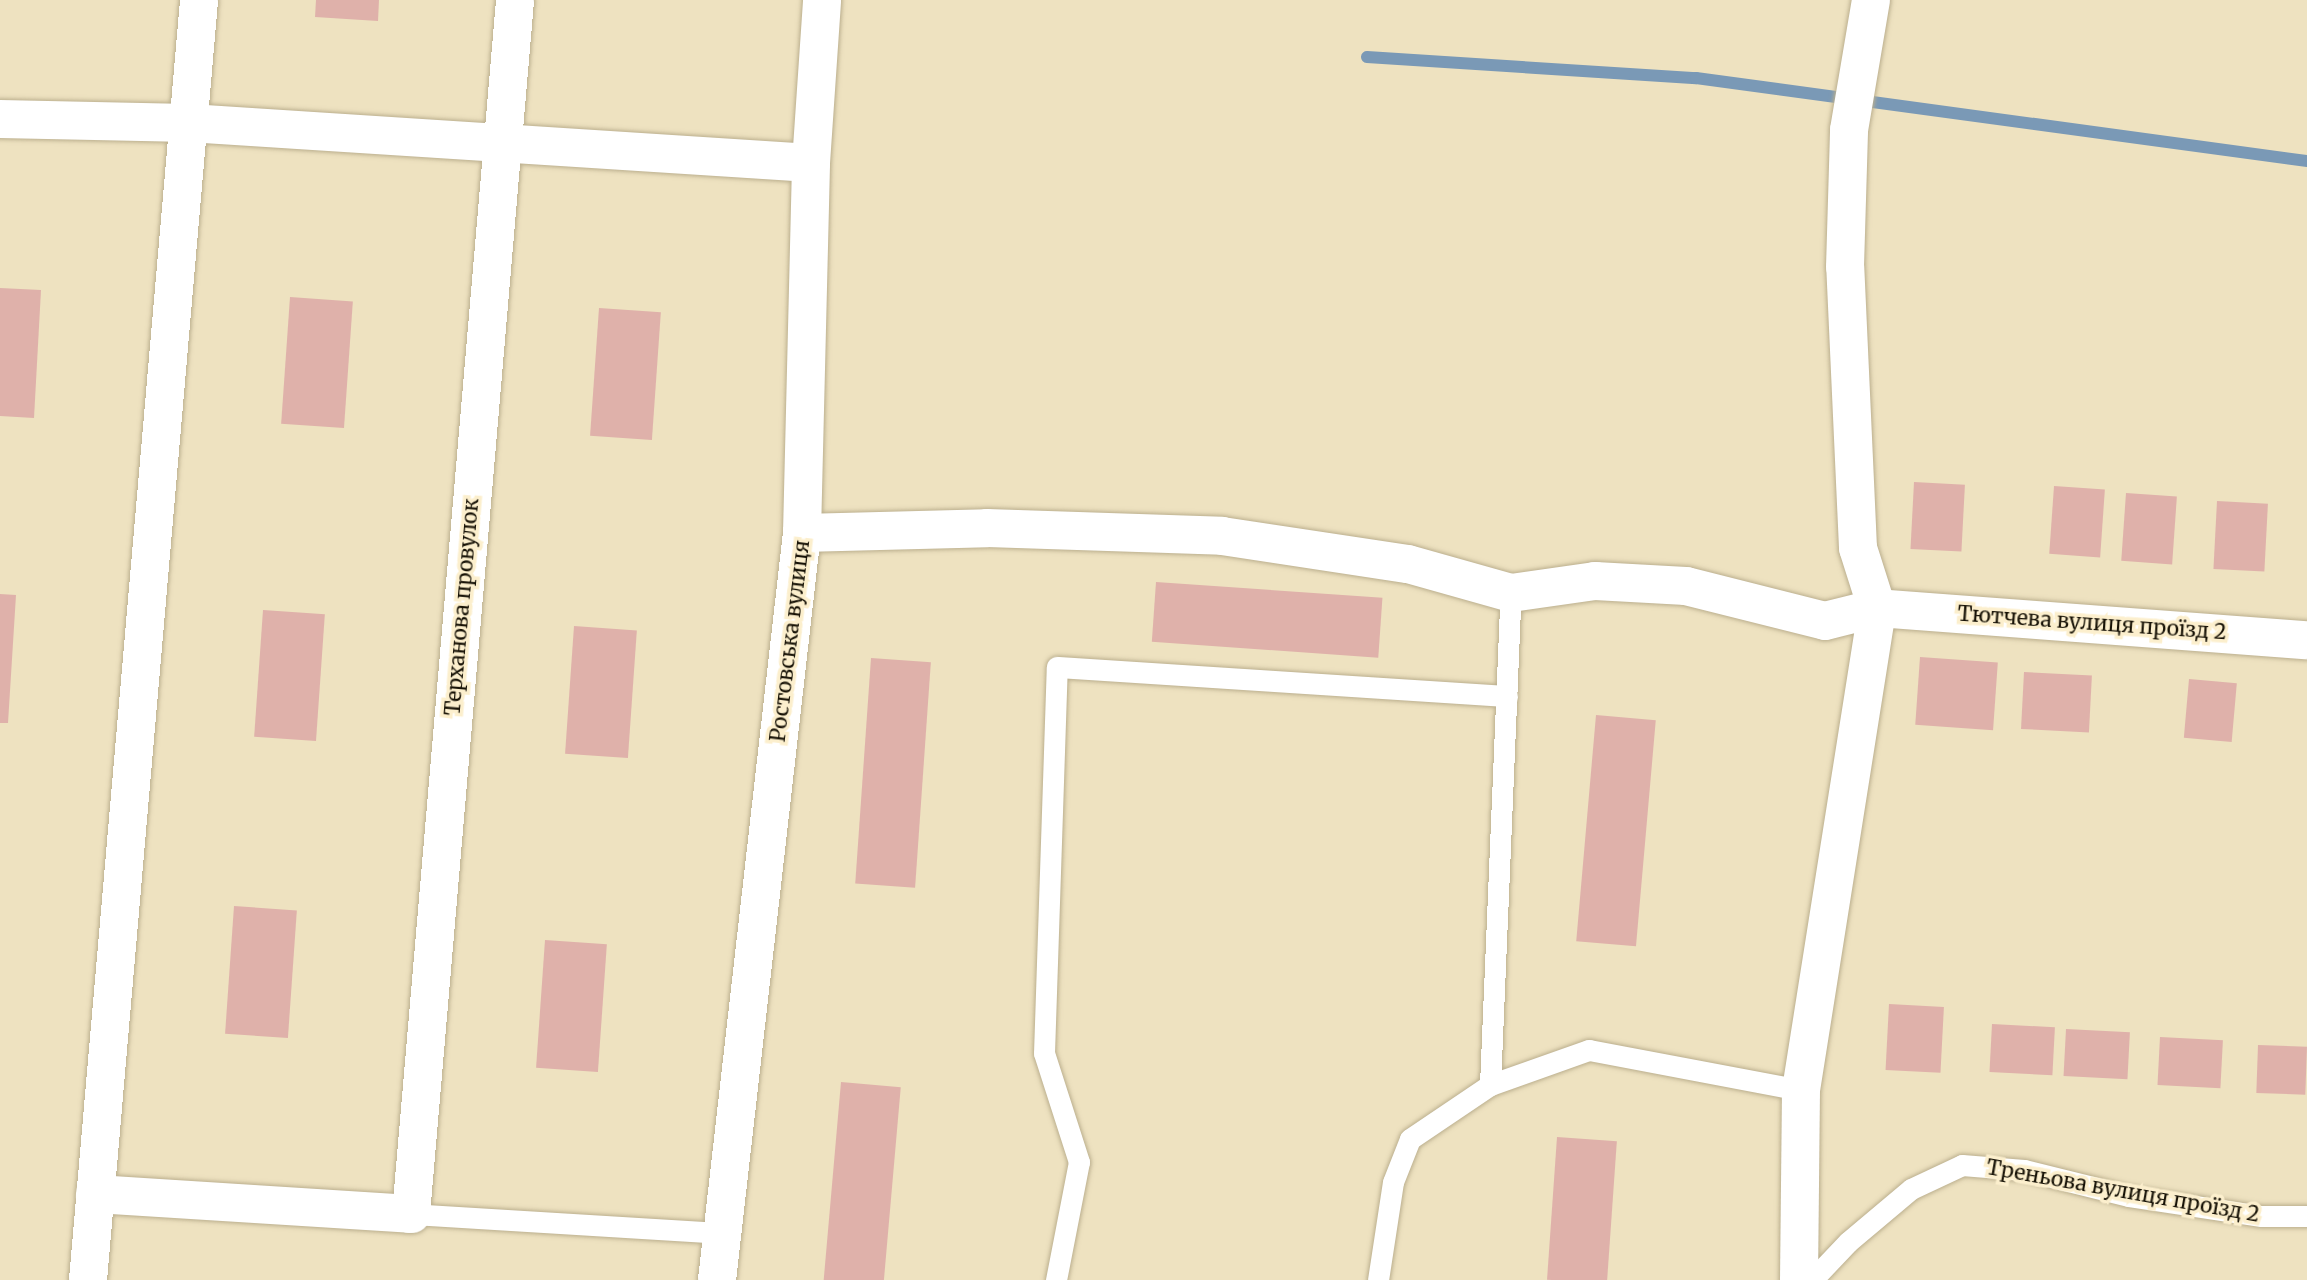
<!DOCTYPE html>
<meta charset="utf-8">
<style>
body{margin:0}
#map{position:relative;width:2307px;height:1280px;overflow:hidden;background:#eee2c0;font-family:Merriweather,serif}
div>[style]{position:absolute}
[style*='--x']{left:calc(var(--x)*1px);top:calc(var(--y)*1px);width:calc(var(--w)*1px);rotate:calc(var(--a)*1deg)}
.stream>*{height:12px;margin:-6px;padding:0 6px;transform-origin:6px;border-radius:6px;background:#7a99b6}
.building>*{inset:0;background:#dfb1aa;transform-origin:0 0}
.roads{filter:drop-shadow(0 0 2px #bbaf8e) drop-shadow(0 0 2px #bbaf8e)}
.service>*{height:21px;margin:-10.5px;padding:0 10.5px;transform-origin:10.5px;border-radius:10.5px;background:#fff}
.minor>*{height:38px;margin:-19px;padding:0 19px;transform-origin:19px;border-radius:19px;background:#fff}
span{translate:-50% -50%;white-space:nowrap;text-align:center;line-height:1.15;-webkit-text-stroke:7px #fcefcd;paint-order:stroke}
.street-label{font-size:21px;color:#171206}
</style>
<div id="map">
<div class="stream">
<i style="--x:1367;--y:57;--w:330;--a:3.7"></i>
<i style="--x:1696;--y:78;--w:617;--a:7.74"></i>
</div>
<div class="building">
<i style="clip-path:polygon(316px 0,379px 0,378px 21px,315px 17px)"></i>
<i style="clip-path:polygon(0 288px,41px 290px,34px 418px,0 416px)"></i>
<i style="left:290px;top:297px;width:63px;height:127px;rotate:4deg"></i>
<i style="left:599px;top:308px;width:62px;height:128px;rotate:4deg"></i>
<i style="left:1914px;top:482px;width:51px;height:67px;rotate:3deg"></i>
<i style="left:2054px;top:486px;width:51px;height:68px;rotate:4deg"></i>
<i style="left:2126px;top:493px;width:51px;height:68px;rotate:4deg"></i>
<i style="left:2217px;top:501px;width:51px;height:68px;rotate:3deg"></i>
<i style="left:1156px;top:582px;width:227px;height:60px;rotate:4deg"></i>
<i style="clip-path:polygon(0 594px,16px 595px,8px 723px,0 723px)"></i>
<i style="left:263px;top:610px;width:62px;height:127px;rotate:4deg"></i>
<i style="left:574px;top:626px;width:63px;height:128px;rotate:4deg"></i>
<i style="left:1920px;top:657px;width:78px;height:68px;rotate:4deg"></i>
<i style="left:871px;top:658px;width:60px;height:226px;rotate:4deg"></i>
<i style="left:2024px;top:672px;width:68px;height:57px;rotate:3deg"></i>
<i style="left:2189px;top:679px;width:48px;height:59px;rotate:5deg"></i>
<i style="left:1596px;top:715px;width:60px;height:227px;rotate:5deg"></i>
<i style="left:234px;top:906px;width:63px;height:128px;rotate:4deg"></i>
<i style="left:545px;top:940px;width:62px;height:128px;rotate:4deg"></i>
<i style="left:1889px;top:1004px;width:55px;height:66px;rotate:3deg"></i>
<i style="left:1992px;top:1024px;width:63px;height:48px;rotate:3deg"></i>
<i style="left:2066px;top:1029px;width:64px;height:47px;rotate:3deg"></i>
<i style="left:2160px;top:1037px;width:63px;height:48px;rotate:3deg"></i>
<i style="left:2258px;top:1045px;width:49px;height:48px;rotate:2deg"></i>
<i style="left:841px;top:1082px;width:60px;height:199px;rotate:5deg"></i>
<i style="left:1557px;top:1137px;width:60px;height:143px;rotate:4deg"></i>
</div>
<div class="roads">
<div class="service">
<i style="--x:1490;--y:1085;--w:492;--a:-87.6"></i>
<i style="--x:411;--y:1214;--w:311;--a:3.5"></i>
<i style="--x:1056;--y:1280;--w:120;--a:-79"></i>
<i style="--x:1079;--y:1162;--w:114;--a:-107.8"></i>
<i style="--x:1044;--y:1053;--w:386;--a:-88.1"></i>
<i style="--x:1057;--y:667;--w:451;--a:3.7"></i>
<i style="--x:1378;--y:1280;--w:99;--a:-81.3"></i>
<i style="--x:1393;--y:1182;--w:46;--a:-68.4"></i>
<i style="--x:1410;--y:1139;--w:97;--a:-34"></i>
<i style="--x:1490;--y:1085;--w:105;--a:-19.5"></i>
<i style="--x:1589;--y:1050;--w:216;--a:10.7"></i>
<i style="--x:1812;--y:1280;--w:52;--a:-46.5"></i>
<i style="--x:1848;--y:1242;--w:82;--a:-40.1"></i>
<i style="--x:1911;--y:1189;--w:56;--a:-25.2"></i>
<i style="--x:1962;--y:1165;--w:62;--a:4.6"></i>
<i style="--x:2024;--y:1170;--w:108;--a:13.9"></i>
<i style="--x:2129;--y:1196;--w:134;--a:8.6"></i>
<i style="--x:2262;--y:1216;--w:45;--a:0"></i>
</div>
<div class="minor">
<i style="--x:0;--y:119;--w:189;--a:1.2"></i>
<i style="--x:189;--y:123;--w:623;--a:3.68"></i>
<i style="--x:802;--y:533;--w:185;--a:-1.5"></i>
<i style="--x:987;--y:528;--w:235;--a:1.9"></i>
<i style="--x:1222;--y:536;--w:188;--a:8.6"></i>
<i style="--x:1408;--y:564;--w:107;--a:15.7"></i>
<i style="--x:1511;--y:593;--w:85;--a:-8.1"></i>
<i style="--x:1595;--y:581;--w:91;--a:3.1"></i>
<i style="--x:1686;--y:586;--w:143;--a:14.1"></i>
<i style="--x:1825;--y:621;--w:54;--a:-14"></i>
<i style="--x:1877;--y:608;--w:431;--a:4.3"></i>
<i style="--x:95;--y:1194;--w:317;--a:3.6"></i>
<i style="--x:411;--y:1214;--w:1218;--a:-85.1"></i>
<i style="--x:88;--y:1280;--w:1285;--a:-85.04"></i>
<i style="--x:717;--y:1280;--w:752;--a:-83.51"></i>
<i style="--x:802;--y:533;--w:370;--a:-88.6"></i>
<i style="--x:811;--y:163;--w:163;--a:-86.1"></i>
<i style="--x:1799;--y:1280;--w:190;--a:-89.4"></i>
<i style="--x:1801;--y:1090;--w:488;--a:-81"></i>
<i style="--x:1877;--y:608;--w:63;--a:-107.6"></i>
<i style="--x:1858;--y:548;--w:281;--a:-92.6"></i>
<i style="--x:1845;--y:267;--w:137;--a:-88.3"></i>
<i style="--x:1849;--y:130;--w:132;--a:-80.4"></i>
</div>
</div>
<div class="street-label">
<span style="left:462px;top:607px;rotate:-85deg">Терханова провулок</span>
<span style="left:2092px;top:623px;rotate:4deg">Тютчева вулиця проїзд 2</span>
<span style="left:790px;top:641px;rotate:-83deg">Ростовська вулиця</span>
<span style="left:2123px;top:1191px;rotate:10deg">Треньова вулиця проїзд 2</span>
</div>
</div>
